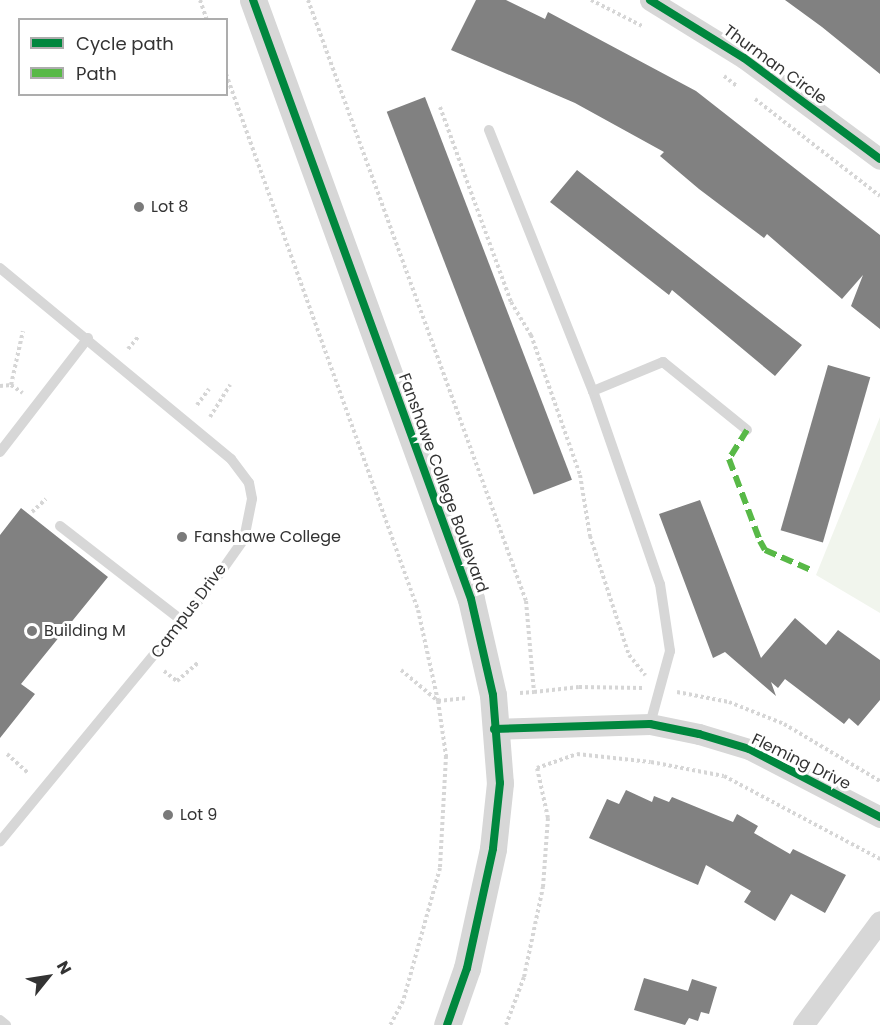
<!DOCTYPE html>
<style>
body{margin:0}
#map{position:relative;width:880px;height:1025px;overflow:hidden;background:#fff;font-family:Poppins,sans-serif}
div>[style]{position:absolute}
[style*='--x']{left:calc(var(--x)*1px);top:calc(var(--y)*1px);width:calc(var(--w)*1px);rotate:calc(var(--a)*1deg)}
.green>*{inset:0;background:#f1f5ed}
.building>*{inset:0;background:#818181;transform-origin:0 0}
.path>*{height:4px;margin-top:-2px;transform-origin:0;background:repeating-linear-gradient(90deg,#d6d6d6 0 3px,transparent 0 6px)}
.service>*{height:10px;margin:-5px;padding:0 5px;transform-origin:5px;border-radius:5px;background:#d7d7d7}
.minor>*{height:21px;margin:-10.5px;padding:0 10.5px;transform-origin:10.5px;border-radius:10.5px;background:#d7d7d7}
.tertiary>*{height:27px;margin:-13.5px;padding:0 13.5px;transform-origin:13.5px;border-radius:13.5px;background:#d7d7d7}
.quiet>*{height:6px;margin-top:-3px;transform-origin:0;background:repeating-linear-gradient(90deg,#58b947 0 12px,transparent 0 18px)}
.cycleway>*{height:8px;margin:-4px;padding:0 4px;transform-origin:4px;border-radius:4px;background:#00873e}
.dots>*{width:16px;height:16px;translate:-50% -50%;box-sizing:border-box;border:3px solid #fff;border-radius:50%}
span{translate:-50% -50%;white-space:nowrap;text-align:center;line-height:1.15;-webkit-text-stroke:6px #fff;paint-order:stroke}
.street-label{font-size:16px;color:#333}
.poi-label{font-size:16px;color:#333}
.left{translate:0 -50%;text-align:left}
.legend{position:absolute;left:18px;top:18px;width:210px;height:78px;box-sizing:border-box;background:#fff;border:2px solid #adadad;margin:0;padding:8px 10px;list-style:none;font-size:18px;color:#333}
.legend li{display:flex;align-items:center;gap:12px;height:30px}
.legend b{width:30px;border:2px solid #adadad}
.north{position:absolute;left:18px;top:947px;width:60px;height:60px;-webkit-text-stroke:4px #fff;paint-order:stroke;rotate:60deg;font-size:16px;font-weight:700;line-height:24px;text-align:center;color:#333}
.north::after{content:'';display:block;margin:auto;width:21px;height:27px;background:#333;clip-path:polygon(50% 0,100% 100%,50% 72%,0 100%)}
</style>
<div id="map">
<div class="green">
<i style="clip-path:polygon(880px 417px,880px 613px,816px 575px)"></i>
</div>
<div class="building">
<i style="clip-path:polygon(476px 0,506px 0,545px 19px,548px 12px,696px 91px,880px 235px,880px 329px,851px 306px,863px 275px,842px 299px,767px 234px,764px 238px,699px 189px,660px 156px,664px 152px,575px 103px,451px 50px)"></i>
<i style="clip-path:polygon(785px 0,880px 0,880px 74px,822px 27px)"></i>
<i style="left:425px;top:97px;width:410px;height:41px;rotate:69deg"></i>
<i style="clip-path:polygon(577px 170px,802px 345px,775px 376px,672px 290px,669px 295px,550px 202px)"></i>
<i style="left:828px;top:365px;width:44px;height:172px;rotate:16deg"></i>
<i style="clip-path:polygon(700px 500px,761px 658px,795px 618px,826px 645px,838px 630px,880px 660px,880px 700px,858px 726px,849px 718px,844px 724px,785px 679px,778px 688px,771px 682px,776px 696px,725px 652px,713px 658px,659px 514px)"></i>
<i style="clip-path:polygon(21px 508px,108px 577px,21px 684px,35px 694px,0 738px,0 535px)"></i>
<i style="clip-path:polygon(626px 790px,652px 802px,654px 796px,669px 802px,672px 797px,733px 822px,737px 814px,758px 826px,754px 833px,790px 854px,793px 849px,846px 875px,825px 913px,791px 894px,775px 921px,744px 902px,751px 891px,706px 865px,698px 885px,589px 838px,607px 799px,619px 804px)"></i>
<i style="clip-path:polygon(644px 978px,688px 991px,692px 979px,717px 987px,709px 1014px,701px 1012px,698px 1021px,689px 1018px,685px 1025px,634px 1010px)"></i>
</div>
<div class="path">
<i style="--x:200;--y:0;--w:21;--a:71"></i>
<i style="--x:308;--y:0;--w:639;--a:70.06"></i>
<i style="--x:526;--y:601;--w:91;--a:85"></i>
<i style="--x:534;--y:692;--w:45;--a:-6.3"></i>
<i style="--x:579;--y:687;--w:64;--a:0.9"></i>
<i style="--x:591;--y:0;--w:59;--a:27"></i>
<i style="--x:226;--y:74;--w:569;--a:70.29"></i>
<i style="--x:418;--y:610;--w:93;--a:77.6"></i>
<i style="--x:438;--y:701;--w:56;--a:81.7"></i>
<i style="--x:446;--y:756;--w:112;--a:93.1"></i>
<i style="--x:440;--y:868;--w:138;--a:105.5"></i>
<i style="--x:403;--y:1001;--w:27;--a:118"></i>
<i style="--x:724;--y:76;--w:16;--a:38"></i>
<i style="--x:755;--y:99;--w:158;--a:37.8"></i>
<i style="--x:440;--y:107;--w:208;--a:70"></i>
<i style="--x:511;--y:302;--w:39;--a:59"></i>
<i style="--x:531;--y:335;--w:148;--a:70.7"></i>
<i style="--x:580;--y:475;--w:62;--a:80.7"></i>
<i style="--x:590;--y:536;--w:125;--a:71.9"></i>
<i style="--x:629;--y:655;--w:26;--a:51"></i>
<i style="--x:128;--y:349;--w:16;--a:-50"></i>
<i style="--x:11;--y:385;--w:14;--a:34"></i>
<i style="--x:0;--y:386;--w:11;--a:-5"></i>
<i style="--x:11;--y:385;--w:55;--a:-77.5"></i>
<i style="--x:197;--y:405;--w:20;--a:-53"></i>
<i style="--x:210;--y:417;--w:38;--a:-58"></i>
<i style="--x:32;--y:512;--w:19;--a:-43"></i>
<i style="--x:401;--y:670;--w:48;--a:40"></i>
<i style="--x:438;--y:701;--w:30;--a:-6"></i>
<i style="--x:164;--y:671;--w:16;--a:38"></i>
<i style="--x:177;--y:681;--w:28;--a:-41"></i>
<i style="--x:677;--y:692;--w:53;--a:10.9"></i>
<i style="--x:729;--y:702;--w:59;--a:21.8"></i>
<i style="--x:784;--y:724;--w:112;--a:30.7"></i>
<i style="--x:520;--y:693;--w:14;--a:-4"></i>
<i style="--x:7;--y:754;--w:28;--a:42"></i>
<i style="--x:506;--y:1025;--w:51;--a:-69.4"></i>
<i style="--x:524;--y:977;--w:92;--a:-78.1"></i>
<i style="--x:543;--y:887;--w:69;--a:-85.9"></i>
<i style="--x:548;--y:818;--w:51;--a:-102.4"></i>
<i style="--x:537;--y:768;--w:42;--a:-19.3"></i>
<i style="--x:577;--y:754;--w:74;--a:6.2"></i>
<i style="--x:651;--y:762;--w:74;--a:10.9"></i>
<i style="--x:724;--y:776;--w:177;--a:28"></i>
</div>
<div class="service">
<i style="--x:489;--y:130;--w:281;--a:68.3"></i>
<i style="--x:593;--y:391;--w:204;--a:70.9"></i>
<i style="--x:660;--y:584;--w:68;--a:81.5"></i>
<i style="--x:670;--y:651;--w:76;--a:105.3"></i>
<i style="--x:0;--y:268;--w:300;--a:39.6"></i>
<i style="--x:231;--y:459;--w:30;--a:53"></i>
<i style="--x:249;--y:483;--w:16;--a:79"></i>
<i style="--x:252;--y:499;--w:41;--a:101.3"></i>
<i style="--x:244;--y:539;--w:54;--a:125.2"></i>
<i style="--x:213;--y:583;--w:335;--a:129.5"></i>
<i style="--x:593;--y:391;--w:76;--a:-22.5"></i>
<i style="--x:663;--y:362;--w:108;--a:39"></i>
<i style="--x:0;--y:452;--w:144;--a:-52.3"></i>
<i style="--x:60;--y:526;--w:153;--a:37.8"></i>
<i style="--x:0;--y:1020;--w:8;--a:40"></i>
</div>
<div class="minor">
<i style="--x:650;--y:0;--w:110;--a:31.7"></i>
<i style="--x:744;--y:58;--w:169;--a:36.6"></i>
<i style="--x:494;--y:729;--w:156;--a:-1.8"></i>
<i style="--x:650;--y:724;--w:50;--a:11.5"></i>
<i style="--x:699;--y:734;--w:52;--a:16.7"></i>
<i style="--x:749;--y:749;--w:148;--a:27.4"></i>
<i style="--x:803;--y:1025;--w:129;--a:-53.5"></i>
</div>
<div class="tertiary">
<i style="--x:253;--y:0;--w:637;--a:70"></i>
<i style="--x:471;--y:599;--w:98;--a:77.1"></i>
<i style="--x:493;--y:695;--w:88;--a:85.5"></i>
<i style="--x:500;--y:783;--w:66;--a:96.1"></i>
<i style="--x:493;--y:849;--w:122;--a:102.3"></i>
<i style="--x:467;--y:968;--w:60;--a:109.3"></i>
</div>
<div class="quiet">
<i style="--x:747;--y:430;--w:34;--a:122"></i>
<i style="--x:729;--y:459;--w:88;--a:69.3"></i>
<i style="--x:760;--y:541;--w:10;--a:61"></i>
<i style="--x:765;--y:550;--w:52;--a:23.6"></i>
</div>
<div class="cycleway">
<i style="--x:253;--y:0;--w:637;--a:70"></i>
<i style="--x:471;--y:599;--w:98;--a:77.1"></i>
<i style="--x:493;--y:695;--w:88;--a:85.5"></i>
<i style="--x:500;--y:783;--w:66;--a:96.1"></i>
<i style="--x:493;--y:849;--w:122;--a:102.3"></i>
<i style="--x:467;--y:968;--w:60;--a:109.3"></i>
<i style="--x:650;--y:0;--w:110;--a:31.7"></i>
<i style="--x:744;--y:58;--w:169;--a:36.6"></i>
<i style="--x:494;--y:729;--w:156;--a:-1.8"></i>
<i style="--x:650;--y:724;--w:50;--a:11.5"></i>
<i style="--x:699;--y:734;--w:52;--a:16.7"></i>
<i style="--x:749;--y:749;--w:148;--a:27.4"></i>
</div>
<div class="dots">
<i style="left:139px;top:207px;background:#7a7a7a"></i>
<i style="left:182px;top:537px;background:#7a7a7a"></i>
<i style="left:32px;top:631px;background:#7a7a7a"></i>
<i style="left:168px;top:815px;background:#7a7a7a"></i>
</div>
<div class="street-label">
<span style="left:775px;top:65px;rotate:36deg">Thurman Circle</span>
<span style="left:443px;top:483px;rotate:70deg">Fanshawe College Boulevard</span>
<span style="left:189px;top:611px;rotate:-53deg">Campus Drive</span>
<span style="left:801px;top:762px;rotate:26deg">Fleming Drive</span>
</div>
<div class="poi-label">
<span class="left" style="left:151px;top:207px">Lot 8</span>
<span class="left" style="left:194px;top:537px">Fanshawe College</span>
<span class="left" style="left:44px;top:631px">Building M</span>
<span class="left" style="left:180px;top:815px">Lot 9</span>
</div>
<ul class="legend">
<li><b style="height:8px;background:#00873e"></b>Cycle path</li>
<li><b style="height:8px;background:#58b947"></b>Path</li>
</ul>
<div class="north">N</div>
</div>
